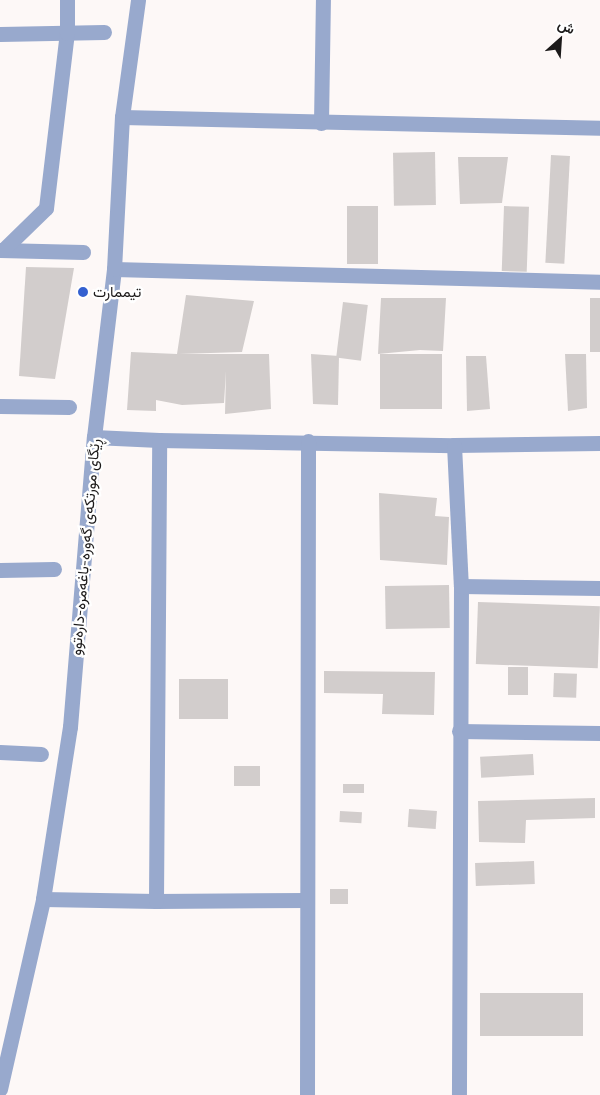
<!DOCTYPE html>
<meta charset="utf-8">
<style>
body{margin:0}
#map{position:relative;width:600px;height:1095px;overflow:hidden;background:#fdf8f7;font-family:Mulish,Vazirmatn,sans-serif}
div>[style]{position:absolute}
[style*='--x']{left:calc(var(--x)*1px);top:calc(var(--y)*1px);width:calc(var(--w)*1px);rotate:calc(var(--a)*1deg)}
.building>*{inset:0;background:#d2cdcc;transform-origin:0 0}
.minor>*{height:15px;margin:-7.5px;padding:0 7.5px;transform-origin:7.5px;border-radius:7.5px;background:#98a9cd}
.dots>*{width:14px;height:14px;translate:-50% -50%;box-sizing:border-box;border:2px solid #fff;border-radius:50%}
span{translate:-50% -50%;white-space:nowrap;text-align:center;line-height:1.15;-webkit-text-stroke:4.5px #fff;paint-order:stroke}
.poi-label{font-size:15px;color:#1c1a1a}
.left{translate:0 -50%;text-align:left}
.street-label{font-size:15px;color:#1c1a1a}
.north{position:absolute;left:535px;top:15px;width:50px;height:50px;-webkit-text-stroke:4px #fff;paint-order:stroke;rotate:26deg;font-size:14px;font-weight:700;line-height:20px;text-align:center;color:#1c1a1a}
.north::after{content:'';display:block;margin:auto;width:18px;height:22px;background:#1c1a1a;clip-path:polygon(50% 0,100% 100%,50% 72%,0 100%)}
</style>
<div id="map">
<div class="building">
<i style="left:435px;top:152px;width:53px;height:42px;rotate:89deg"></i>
<i style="left:551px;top:155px;width:19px;height:108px;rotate:3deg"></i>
<i style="clip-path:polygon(458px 157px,508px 157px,502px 203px,460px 204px)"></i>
<i style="left:347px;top:206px;width:31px;height:58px"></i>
<i style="left:504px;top:206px;width:25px;height:65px;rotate:2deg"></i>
<i style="clip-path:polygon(26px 267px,74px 268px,55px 379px,19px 376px)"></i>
<i style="clip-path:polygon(186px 295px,254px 301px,242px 352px,179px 354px,269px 354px,271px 409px,225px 414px,226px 371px,224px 403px,182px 405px,156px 400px,156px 411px,127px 410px,131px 352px,177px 354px)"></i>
<i style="clip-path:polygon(381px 298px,446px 298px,443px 351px,420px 350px,378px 354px)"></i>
<i style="left:590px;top:298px;width:10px;height:54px"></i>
<i style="left:343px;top:302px;width:25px;height:56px;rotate:7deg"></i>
<i style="clip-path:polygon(311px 354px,339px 356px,338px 405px,313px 404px)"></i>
<i style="left:442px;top:354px;width:55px;height:62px;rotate:90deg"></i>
<i style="clip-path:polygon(565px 354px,586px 354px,587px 408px,568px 411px)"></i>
<i style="clip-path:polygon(466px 356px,486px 356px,490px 409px,467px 411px)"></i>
<i style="clip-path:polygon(379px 493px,437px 498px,435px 516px,449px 517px,447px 565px,380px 560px)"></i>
<i style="left:449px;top:585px;width:43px;height:64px;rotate:89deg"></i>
<i style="left:478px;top:602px;width:122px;height:62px;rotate:2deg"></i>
<i style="left:508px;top:667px;width:20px;height:28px"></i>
<i style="clip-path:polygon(324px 671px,435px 672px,434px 715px,382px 714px,383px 694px,324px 693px)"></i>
<i style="left:554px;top:673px;width:23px;height:24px;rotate:2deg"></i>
<i style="left:228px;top:679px;width:40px;height:49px;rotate:90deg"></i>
<i style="left:533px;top:754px;width:21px;height:53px;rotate:87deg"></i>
<i style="left:234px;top:766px;width:26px;height:20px"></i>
<i style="left:343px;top:784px;width:21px;height:9px"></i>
<i style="clip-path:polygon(595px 798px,595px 818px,526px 820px,525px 843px,479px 842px,478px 801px)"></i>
<i style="left:409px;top:809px;width:28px;height:18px;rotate:4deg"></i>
<i style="left:340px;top:811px;width:22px;height:11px;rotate:3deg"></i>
<i style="left:534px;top:861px;width:23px;height:59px;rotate:88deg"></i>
<i style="left:348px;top:889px;width:15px;height:18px;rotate:90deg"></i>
<i style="left:480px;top:993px;width:103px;height:43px"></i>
</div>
<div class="minor">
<i style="--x:0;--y:34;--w:104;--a:-1.1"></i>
<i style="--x:122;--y:117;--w:478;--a:1.3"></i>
<i style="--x:321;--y:123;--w:123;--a:-89.1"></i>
<i style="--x:0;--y:250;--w:83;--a:1.4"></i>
<i style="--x:3;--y:250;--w:60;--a:-44.3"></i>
<i style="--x:46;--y:208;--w:176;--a:-83.2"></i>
<i style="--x:67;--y:33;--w:33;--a:-90"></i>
<i style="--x:114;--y:269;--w:486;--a:1.5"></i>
<i style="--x:0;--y:406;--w:69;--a:0.8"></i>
<i style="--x:94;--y:437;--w:65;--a:2.6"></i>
<i style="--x:159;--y:440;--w:295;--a:1"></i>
<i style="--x:454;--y:445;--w:146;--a:-0.8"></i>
<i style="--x:454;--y:445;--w:141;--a:87.2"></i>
<i style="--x:461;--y:586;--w:509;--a:90.23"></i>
<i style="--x:0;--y:570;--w:54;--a:-1.1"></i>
<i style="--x:461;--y:586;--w:139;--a:0.8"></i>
<i style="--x:459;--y:731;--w:141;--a:0.8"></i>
<i style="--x:0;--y:752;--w:41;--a:2.8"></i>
<i style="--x:43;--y:899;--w:113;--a:1"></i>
<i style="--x:156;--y:901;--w:151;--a:-0.4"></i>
<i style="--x:156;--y:901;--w:461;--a:-89.6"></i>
<i style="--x:0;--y:1089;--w:195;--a:-77.2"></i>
<i style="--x:43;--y:899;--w:174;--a:-81.1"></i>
<i style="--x:70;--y:727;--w:291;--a:-85.3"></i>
<i style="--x:94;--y:437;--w:169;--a:-83.2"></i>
<i style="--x:114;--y:269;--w:152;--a:-87"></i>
<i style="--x:122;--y:117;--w:118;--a:-82.2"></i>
<i style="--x:307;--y:1095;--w:654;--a:-89.91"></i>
</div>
<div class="dots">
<i style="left:83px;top:292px;background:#3460d0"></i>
</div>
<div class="poi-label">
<span class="left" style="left:93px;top:292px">تیممارت</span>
</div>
<div class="street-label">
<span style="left:85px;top:547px;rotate:-85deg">ڕێگای مورتکەی گەورە-باغەمرە-دارەتوو</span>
</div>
<div class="north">ش</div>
</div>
